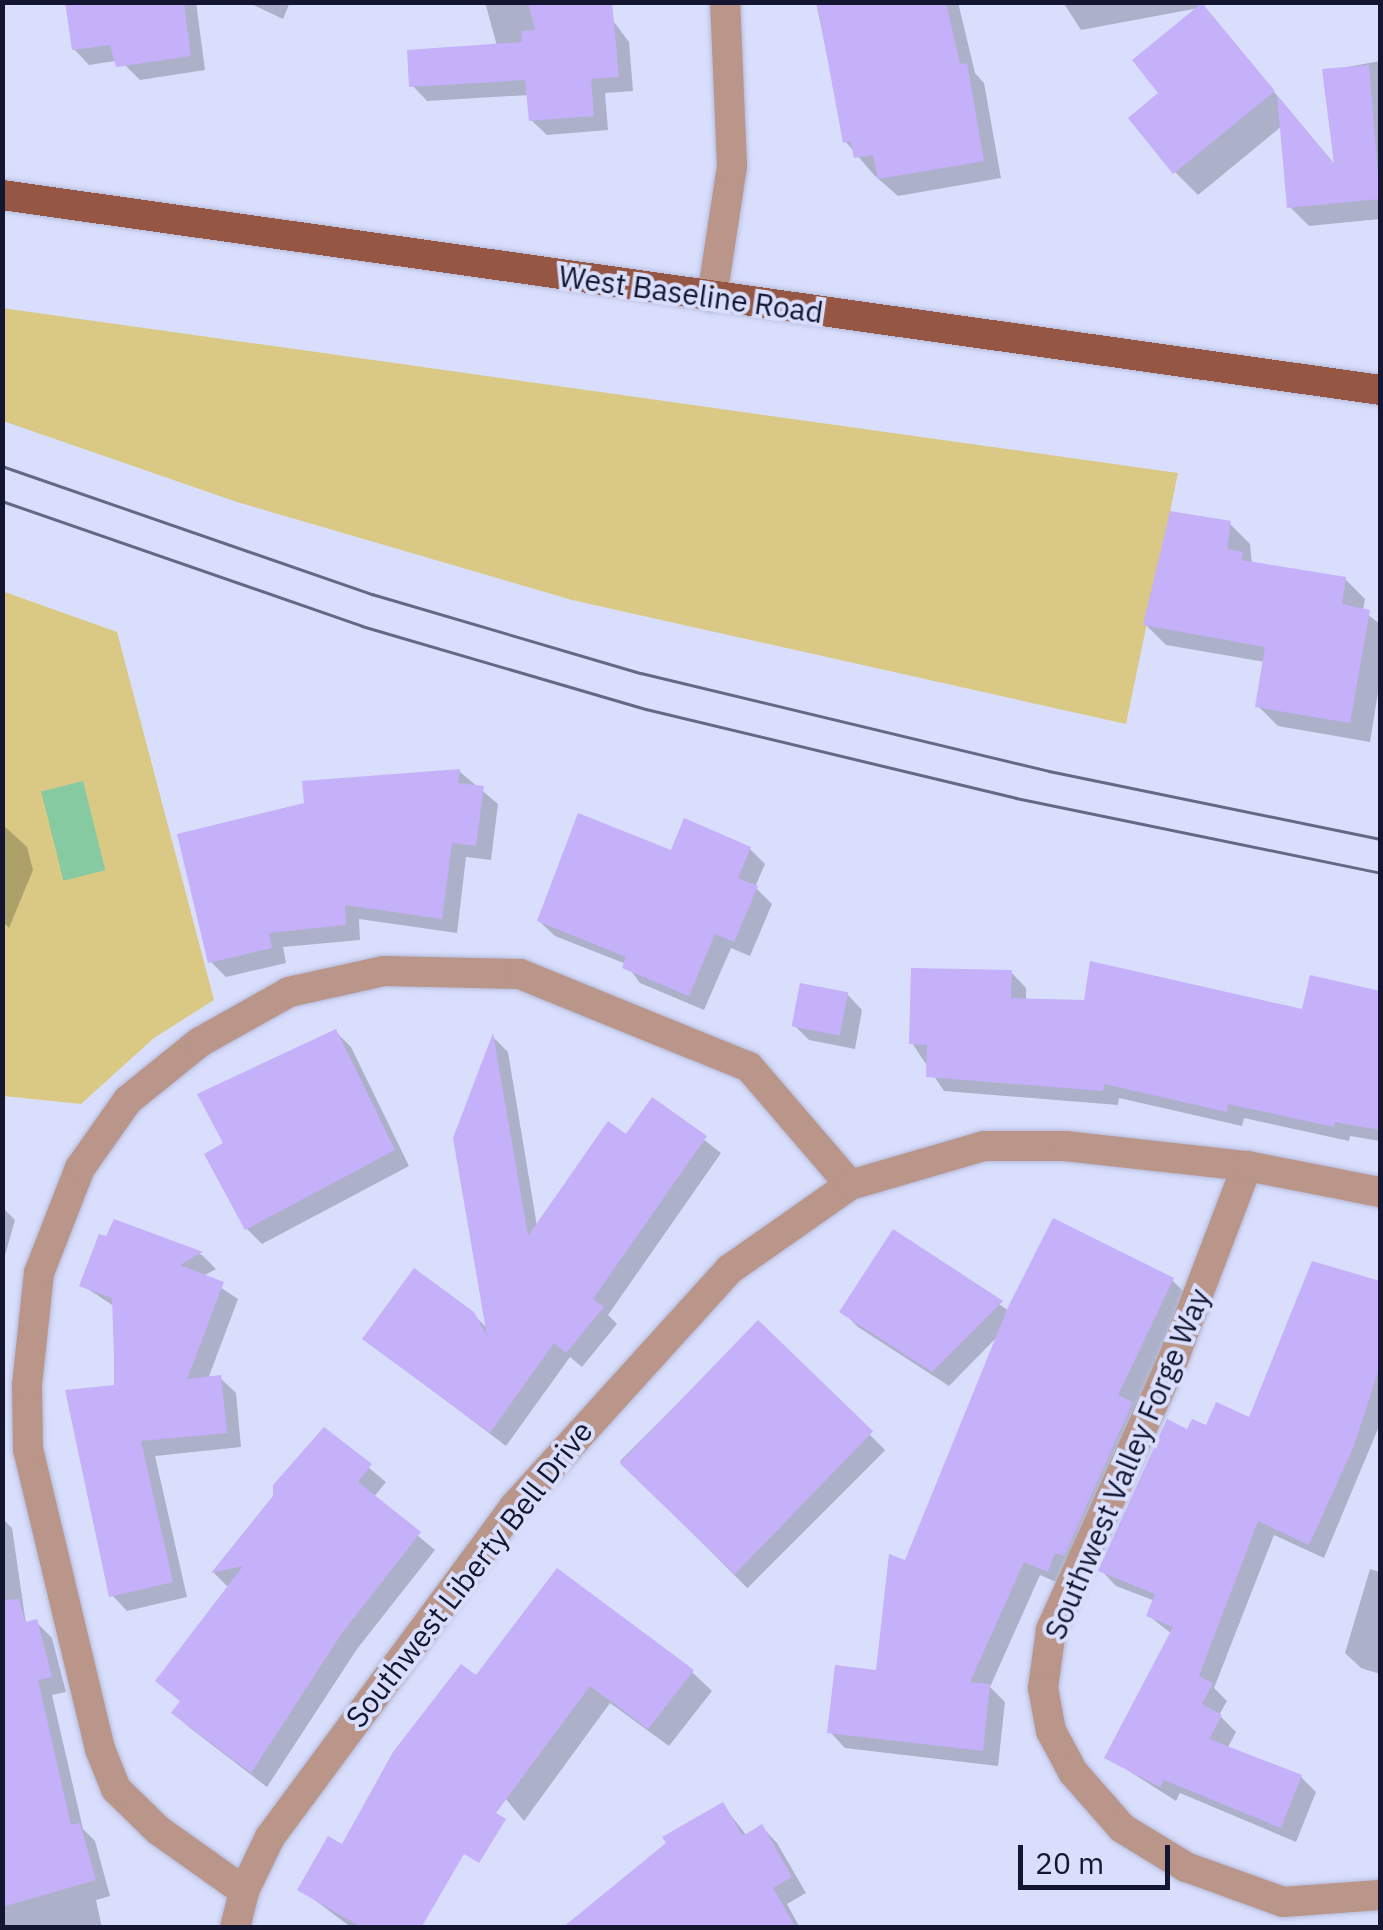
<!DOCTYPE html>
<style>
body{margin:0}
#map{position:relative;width:1383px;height:1930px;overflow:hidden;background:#d8defc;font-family:"IBM Plex Sans",sans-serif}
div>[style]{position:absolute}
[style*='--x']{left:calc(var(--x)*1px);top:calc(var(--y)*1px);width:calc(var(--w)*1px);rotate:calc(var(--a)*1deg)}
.green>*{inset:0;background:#d9c984}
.water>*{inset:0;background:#86caa1;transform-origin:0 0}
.shadow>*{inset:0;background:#0003;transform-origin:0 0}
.building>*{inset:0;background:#c5b0fa;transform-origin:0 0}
.roads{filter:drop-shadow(0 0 2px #b5bad7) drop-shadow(0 0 2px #b5bad7)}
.minor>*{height:30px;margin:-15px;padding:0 15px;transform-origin:15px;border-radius:15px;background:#ba958a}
.major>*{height:30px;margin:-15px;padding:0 15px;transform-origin:15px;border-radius:15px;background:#955643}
.tram>*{height:2.5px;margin:-1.25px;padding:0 1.25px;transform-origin:1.25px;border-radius:1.25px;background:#646884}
span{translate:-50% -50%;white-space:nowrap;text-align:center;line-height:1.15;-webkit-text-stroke:8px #d8defc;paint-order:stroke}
.street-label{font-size:30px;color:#141631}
.frame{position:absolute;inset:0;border:5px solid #141631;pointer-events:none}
.scale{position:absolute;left:1018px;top:1845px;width:152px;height:45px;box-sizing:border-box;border:5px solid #141631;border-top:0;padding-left:12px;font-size:30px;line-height:35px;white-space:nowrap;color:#141631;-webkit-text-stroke:8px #d8defc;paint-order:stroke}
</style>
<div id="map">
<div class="green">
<i style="clip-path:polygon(2px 308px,1178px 473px,1126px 724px,572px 600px,237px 502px,3px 421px)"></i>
<i style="clip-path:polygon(2px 591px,117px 632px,214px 1000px,154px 1038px,81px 1104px,3px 1096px)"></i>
</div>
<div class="water">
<i style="left:83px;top:781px;width:92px;height:43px;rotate:76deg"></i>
</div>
<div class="shadow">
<i style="clip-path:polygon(155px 2px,196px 2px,205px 70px,140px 80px,125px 65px,128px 59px,89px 65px,74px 49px)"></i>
<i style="clip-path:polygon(247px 2px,290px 2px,283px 19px)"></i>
<i style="clip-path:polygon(485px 2px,599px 2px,629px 42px,633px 91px,605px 93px,608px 130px,547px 135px,531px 120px,529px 95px,427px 101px,412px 85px,497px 46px)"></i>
<i style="clip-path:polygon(816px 2px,958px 2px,975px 73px,984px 83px,1001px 178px,898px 196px,874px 175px,845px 141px)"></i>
<i style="clip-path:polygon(1063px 2px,1198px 2px,1199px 8px,1081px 30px)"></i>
<i style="clip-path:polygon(1202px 6px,1337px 167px,1325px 71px,1380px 61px,1380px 219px,1309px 226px,1289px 206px,1282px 126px,1198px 195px,1175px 172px,1161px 93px)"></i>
<i style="clip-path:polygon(1230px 524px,1250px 544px,1252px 565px,1345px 579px,1365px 599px,1363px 611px,1380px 624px,1380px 680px,1370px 742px,1278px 726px,1258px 706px,1265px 662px,1166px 645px,1146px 625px)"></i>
<i style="clip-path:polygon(459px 771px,498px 804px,491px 860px,466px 857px,457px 933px,359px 919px,360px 940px,283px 947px,286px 963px,226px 977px,211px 962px)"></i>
<i style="clip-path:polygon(2px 824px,27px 847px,33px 870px,9px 928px,2px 921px)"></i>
<i style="clip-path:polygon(750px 849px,765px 864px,755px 887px,772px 904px,750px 956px,731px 948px,704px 1010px,640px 983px,626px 964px,555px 936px,539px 921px,673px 853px)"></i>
<i style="clip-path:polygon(1011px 972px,1026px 988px,1026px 1001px,1304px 1012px,1312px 978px,1380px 993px,1380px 1141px,1350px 1136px,1349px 1141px,1244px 1118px,1242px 1126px,1119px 1098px,1118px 1105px,944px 1091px,912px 1043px)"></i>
<i style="clip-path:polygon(847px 994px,862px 1010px,855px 1049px,809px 1040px,794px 1025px)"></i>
<i style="clip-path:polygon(336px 1032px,351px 1047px,409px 1166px,262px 1244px,247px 1229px,226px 1144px)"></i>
<i style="clip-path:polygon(494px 1038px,508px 1052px,537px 1226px,627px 1137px,653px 1100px,721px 1153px,608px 1315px,617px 1324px,582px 1367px,570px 1357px,506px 1446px,365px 1339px,473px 1314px,488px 1329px,455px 1138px)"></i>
<i style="clip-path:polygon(2px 1207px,15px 1220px,2px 1266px)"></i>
<i style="clip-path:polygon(115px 1222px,202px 1255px,216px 1269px,203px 1276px,238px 1299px,208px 1379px,220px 1378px,236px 1393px,241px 1447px,155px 1456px,187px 1597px,127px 1611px,112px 1595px,115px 1307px,82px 1285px)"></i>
<i style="clip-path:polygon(894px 1232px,1009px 1311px,1172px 1280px,1188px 1296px,1135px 1407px,1147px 1420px,1063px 1585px,1040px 1575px,990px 1687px,1005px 1702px,998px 1766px,845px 1748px,830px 1732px,878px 1673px,906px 1564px,998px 1336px,949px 1386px,858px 1327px,843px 1312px)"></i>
<i style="clip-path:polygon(1314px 1264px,1380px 1284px,1380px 1424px,1324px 1558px,1274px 1535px,1214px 1688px,1227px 1701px,1219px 1715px,1236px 1732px,1227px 1749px,1301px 1777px,1316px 1792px,1296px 1842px,1180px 1793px,1176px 1801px,1107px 1757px,1172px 1634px,1149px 1616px,1155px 1601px,1116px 1586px,1101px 1570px,1189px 1433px,1250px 1420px)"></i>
<i style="left:758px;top:1323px;width:180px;height:195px;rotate:45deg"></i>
<i style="clip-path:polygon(324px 1431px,386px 1482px,373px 1498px,435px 1550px,357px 1649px,267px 1787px,190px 1728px,174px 1713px,182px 1703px,158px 1681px,229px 1588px,214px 1573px)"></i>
<i style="clip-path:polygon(2px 1518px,12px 1528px,26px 1624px,36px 1622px,52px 1638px,66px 1692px,52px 1695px,83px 1829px,95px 1841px,110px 1896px,96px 1900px,102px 1928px,2px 1928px)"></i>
<i style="clip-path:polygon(1370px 1569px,1380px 1572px,1380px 1674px,1361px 1668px,1345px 1653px)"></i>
<i style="clip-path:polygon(692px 1672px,712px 1691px,669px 1746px,610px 1703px,524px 1821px,432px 1709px,477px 1679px)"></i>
<i style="clip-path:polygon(723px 1805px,747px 1836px,762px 1827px,777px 1843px,806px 1893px,787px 1904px,800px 1928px,603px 1928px)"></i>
<i style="clip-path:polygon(300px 1889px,405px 1928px,352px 1928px)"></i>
</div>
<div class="building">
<i style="clip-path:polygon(65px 2px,184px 2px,191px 56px,116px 67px,110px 45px,72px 50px)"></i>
<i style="clip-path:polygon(528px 2px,612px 2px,619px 77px,591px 79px,594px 116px,529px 121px,525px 80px,409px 87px,407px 50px,522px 42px,521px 31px,535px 30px)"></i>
<i style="clip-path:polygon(817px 2px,946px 2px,960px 64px,967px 63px,984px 161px,878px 179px,873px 155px,854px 158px,850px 141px,843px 143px)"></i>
<i style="clip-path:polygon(1202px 3px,1275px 91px,1173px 174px,1128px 118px,1158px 93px,1132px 60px)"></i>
<i style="clip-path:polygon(1369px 65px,1380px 199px,1287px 208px,1277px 95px,1334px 164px,1322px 69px)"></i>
<i style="clip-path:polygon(1170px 511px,1231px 521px,1227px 549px,1243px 552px,1241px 560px,1346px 577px,1342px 604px,1370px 610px,1350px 723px,1255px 707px,1265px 647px,1143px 625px)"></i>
<i style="clip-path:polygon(460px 769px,458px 783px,484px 786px,476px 846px,452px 843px,442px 919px,345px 905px,346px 925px,269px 933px,272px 948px,208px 963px,177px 834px,304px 803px,302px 781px)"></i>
<i style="clip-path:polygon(578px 813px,671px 850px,684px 818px,751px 847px,738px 878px,758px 886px,734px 942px,715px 934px,689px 996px,622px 968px,626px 957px,537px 921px)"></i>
<i style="clip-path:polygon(1090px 961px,1302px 1009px,1310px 975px,1380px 991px,1380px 1130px,1335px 1122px,1334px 1127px,1228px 1104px,1227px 1112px,1104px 1084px,1103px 1091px,926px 1077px,927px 1045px,909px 1044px,911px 968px,1012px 970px,1011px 998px,1084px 1000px)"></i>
<i style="left:800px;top:983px;width:49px;height:44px;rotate:11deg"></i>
<i style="clip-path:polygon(336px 1029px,395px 1150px,245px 1230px,204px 1154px,223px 1143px,197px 1094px)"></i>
<i style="clip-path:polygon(493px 1033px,528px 1236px,608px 1121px,626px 1134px,652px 1097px,707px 1136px,593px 1299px,604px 1307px,566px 1353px,554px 1343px,490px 1433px,362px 1339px,414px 1268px,474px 1312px,487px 1336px,453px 1138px)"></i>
<i style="clip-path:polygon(1053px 1218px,1174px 1278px,1118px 1395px,1133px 1402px,1064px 1556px,1055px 1553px,1048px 1572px,1024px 1562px,970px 1682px,990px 1684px,983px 1751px,827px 1733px,835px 1665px,876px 1670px,889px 1554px,905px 1560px,1009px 1305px)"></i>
<i style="clip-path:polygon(114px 1219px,203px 1252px,180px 1265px,224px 1282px,187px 1379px,221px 1375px,227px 1433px,141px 1441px,173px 1582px,109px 1597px,65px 1390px,115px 1385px,112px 1298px,79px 1286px,99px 1234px,106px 1236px)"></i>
<i style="clip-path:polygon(893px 1229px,1003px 1301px,932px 1372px,839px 1312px)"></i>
<i style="clip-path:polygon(1312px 1261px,1380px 1281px,1380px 1366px,1353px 1448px,1309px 1545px,1258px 1521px,1199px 1676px,1213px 1683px,1202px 1704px,1222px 1715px,1209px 1739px,1302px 1775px,1281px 1828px,1164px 1780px,1160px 1787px,1104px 1758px,1173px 1627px,1146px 1616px,1155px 1594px,1098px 1571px,1167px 1419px,1187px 1429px,1192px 1419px,1206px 1425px,1216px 1402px,1249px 1417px)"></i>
<i style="left:758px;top:1320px;width:160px;height:199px;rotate:44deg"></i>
<i style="clip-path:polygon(324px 1427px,372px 1464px,358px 1482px,421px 1532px,342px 1633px,251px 1773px,171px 1713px,180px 1701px,155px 1681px,243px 1566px,211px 1573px,273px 1496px,273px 1485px)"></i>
<i style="clip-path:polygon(557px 1568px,694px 1670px,648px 1729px,590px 1686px,496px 1813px,506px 1819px,479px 1863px,464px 1854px,421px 1928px,363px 1928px,297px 1890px,328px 1836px,342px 1844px,393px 1752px,461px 1664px,476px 1675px)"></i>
<i style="clip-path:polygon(19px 1599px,25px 1622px,37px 1619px,52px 1677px,38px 1680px,71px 1825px,80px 1823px,96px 1880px,2px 1907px,2px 1600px)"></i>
<i style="clip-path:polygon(723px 1802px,743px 1836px,762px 1824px,792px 1877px,773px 1888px,796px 1928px,562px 1928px,666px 1843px,662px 1837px)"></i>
</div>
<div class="roads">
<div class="minor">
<i style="--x:712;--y:297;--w:133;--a:-81.3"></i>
<i style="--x:732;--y:166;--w:164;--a:-92.4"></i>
<i style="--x:1247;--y:1166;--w:202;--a:110.9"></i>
<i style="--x:1175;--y:1355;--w:302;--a:114.3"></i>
<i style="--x:1051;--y:1630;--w:59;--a:97.9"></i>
<i style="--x:1043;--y:1688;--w:44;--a:79.5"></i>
<i style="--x:1051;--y:1731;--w:47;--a:61.8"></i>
<i style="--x:1073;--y:1772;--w:74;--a:48.8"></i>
<i style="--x:1122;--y:1828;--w:75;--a:31.4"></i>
<i style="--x:1186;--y:1867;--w:103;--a:19.8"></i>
<i style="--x:1283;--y:1902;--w:97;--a:-4.1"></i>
<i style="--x:244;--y:1891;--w:105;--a:-144.7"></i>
<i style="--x:158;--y:1830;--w:59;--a:-135.7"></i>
<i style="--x:116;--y:1789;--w:43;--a:-111.8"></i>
<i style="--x:100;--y:1749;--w:308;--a:-103.5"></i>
<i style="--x:28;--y:1450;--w:65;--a:-90.9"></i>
<i style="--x:27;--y:1385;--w:113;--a:-83.9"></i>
<i style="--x:39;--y:1273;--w:113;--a:-68.7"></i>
<i style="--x:80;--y:1168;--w:83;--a:-54.8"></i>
<i style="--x:128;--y:1100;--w:92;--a:-38.9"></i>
<i style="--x:200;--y:1042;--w:102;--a:-29.3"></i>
<i style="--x:289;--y:992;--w:97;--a:-12.5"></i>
<i style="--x:384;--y:971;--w:136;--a:1.3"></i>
<i style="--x:520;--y:974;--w:247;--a:22.1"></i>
<i style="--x:749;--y:1067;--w:155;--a:49.4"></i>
<i style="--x:235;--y:1928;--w:38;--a:-76"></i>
<i style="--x:244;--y:1891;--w:60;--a:-64.3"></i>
<i style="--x:270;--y:1837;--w:410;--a:-53.5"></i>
<i style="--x:514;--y:1507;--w:321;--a:-47.8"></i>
<i style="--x:730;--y:1269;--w:146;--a:-35"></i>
<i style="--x:850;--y:1185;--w:140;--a:-16.2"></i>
<i style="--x:984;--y:1146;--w:81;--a:0"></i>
<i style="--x:1065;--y:1146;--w:183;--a:6.3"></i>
<i style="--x:1247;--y:1166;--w:136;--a:11.1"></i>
</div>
<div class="major">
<i style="--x:2;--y:195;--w:1392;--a:8.05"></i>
</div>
</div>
<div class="tram">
<i style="--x:2;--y:466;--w:392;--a:19.1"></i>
<i style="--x:372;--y:594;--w:280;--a:16.4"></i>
<i style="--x:641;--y:673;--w:420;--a:13.5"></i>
<i style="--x:1049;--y:771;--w:338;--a:11.6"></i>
<i style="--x:2;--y:501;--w:381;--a:19.1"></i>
<i style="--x:362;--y:626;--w:296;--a:16.3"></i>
<i style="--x:646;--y:709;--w:381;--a:13.5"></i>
<i style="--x:1016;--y:798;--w:372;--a:11.6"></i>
</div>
<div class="street-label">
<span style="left:691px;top:294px;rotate:8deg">West Baseline Road</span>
<span style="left:1127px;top:1464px;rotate:-67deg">Southwest Valley Forge Way</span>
<span style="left:469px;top:1574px;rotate:-52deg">Southwest Liberty Bell Drive</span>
</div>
<div class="frame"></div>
<div class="scale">20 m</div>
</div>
